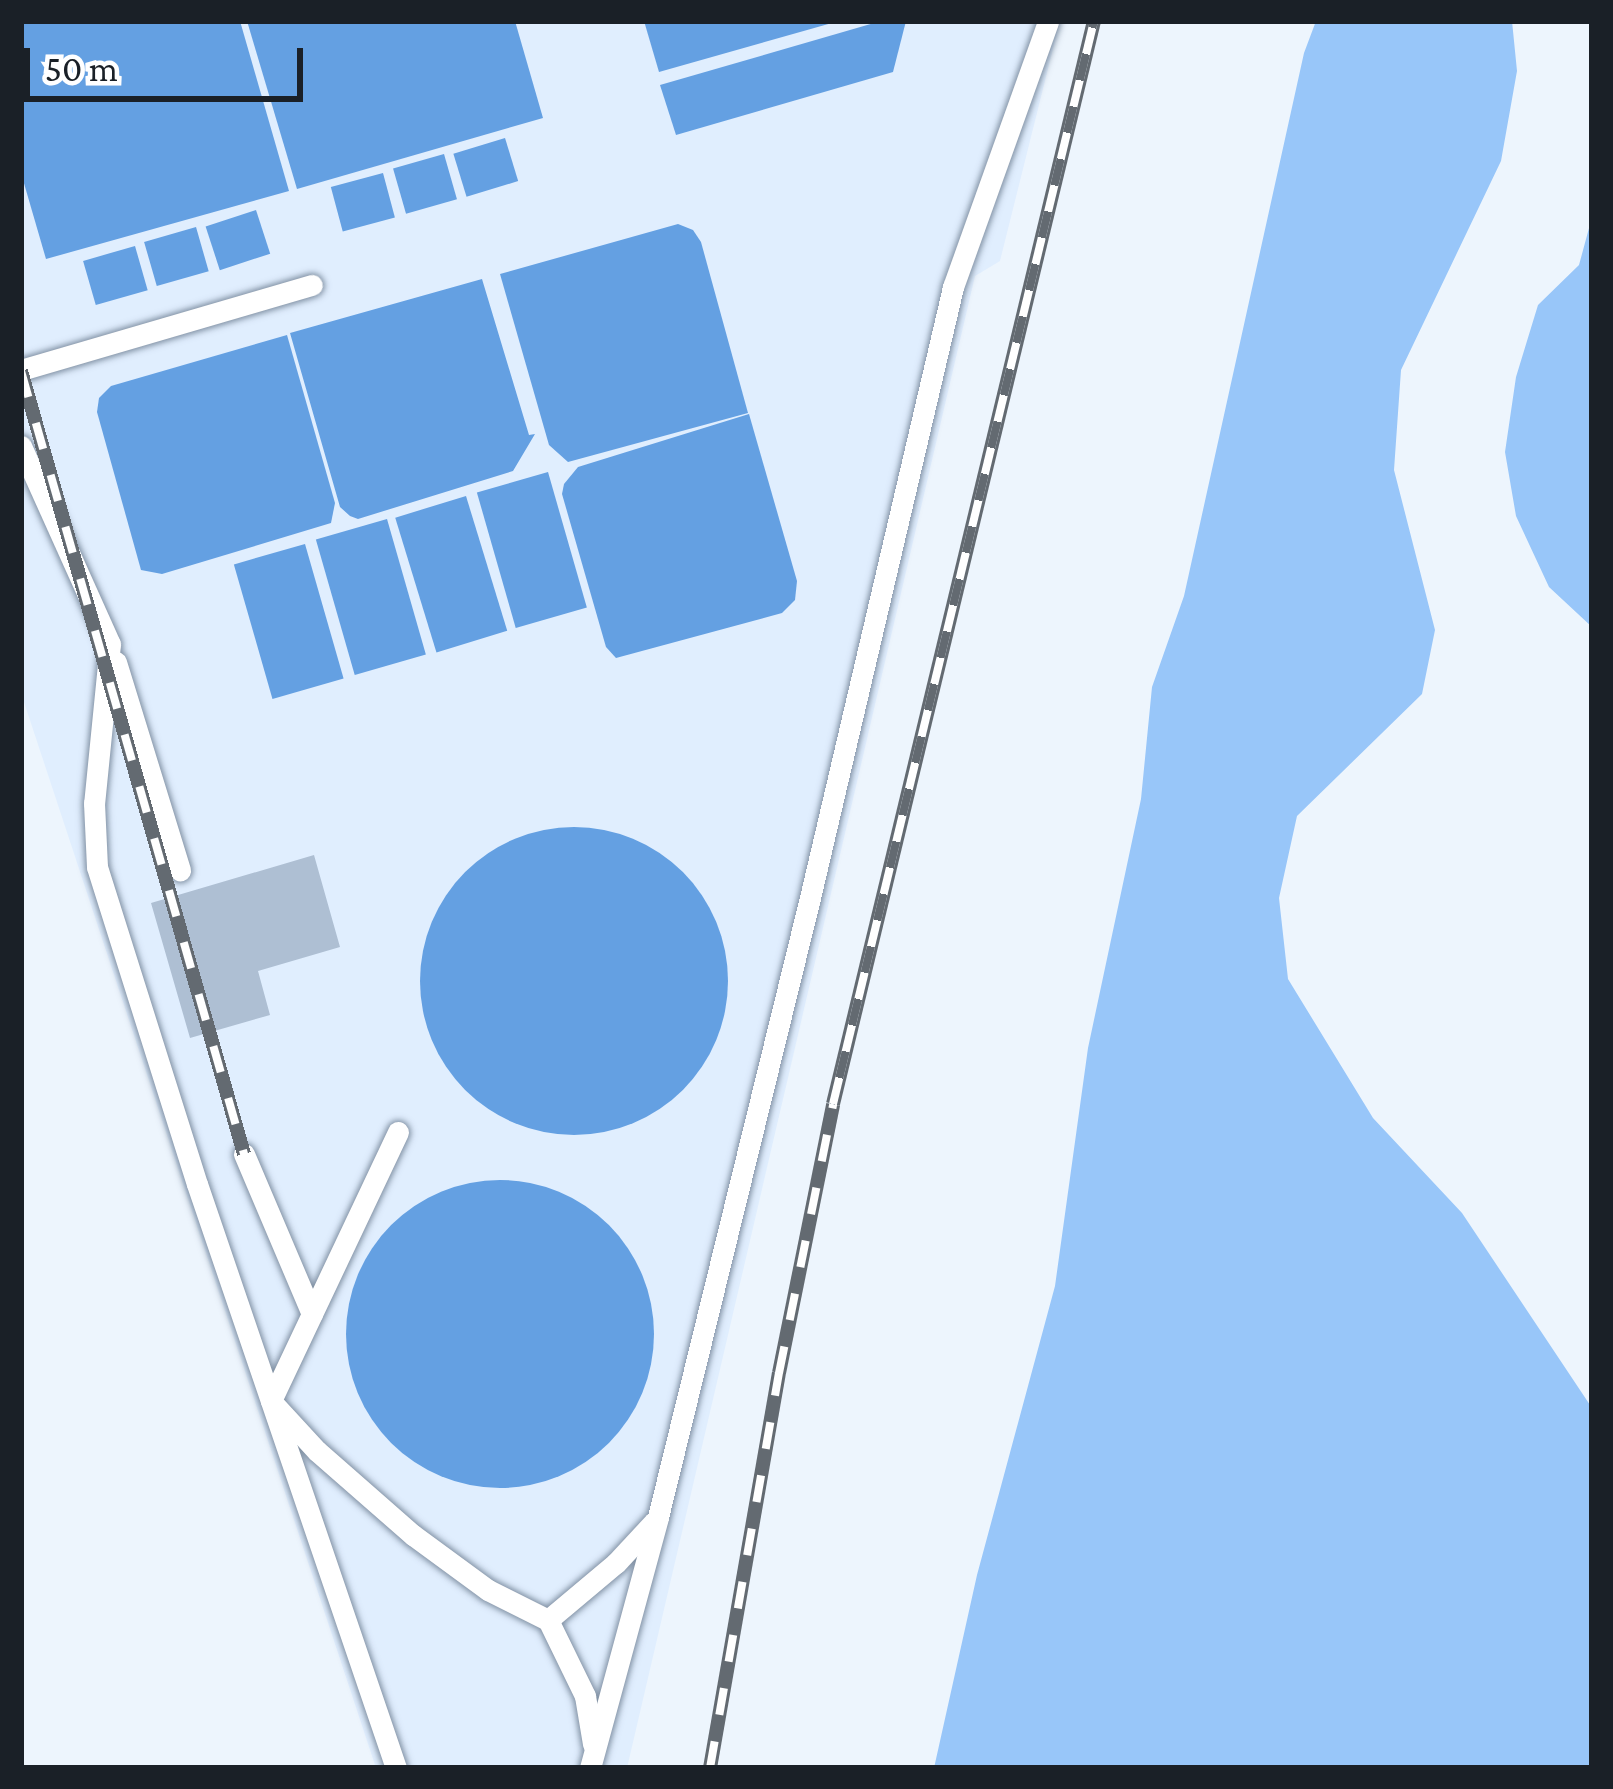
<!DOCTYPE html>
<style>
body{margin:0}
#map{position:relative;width:1613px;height:1789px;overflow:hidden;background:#edf5fd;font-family:"Crimson Pro",serif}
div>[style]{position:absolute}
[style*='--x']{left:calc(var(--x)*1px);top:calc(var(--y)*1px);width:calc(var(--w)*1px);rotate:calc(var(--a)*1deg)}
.built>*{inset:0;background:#e0eefe}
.green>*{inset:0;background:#98c6f9}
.water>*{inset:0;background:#64a0e2;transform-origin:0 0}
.round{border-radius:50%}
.building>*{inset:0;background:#aebfd3}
.roads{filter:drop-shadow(0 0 3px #8292a5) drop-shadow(0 0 3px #8292a5)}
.service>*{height:21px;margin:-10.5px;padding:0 10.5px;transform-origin:10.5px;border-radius:10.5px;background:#fff}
.rail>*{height:14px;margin-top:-7px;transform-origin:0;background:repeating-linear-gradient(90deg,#fff 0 27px,#636a71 0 54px);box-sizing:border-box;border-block:3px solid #636a71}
span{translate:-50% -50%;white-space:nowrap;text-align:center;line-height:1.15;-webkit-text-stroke:12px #fff;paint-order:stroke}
.frame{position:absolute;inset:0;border:24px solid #1a2027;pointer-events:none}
.scale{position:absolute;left:24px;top:48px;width:279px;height:54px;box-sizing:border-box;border:6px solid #1a2027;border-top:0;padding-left:15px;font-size:36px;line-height:42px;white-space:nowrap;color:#1a2027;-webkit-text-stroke:9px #fff;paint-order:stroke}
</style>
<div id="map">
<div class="built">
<i style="clip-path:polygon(21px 21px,1060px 21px,1000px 261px,975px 276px,627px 1768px,376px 1768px,21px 693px)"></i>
</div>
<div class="green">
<i style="clip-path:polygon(1316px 21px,1512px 21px,1517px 71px,1501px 161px,1401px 370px,1394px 470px,1435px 630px,1422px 694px,1297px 816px,1279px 898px,1288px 979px,1373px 1118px,1462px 1213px,1592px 1408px,1592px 1768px,934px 1768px,977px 1575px,1055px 1286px,1088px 1048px,1141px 799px,1152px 687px,1184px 596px,1304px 53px)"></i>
<i style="clip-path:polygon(1592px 217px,1592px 627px,1549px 587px,1516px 516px,1505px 452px,1516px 377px,1538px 305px,1579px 265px)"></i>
</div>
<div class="water">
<i style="clip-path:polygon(21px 21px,240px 21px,289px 191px,46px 259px,21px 173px)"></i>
<i style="clip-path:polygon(247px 21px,515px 21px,543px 118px,297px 189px)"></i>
<i style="clip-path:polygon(644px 21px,839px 21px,659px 72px)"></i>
<i style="clip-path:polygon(881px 21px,906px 21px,893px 72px,676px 135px,660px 85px)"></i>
<i style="left:505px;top:138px;width:45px;height:54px;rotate:73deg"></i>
<i style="left:444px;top:154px;width:47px;height:53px;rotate:74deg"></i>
<i style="left:383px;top:173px;width:46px;height:54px;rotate:75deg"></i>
<i style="left:256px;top:210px;width:46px;height:53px;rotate:72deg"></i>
<i style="clip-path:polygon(678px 224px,693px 230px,701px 242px,748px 413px,568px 462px,549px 445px,500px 274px)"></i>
<i style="left:196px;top:227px;width:46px;height:54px;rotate:74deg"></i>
<i style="left:135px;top:246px;width:46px;height:54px;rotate:74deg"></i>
<i style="clip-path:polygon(482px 279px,529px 435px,535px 434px,513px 471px,358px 519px,350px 516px,340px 507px,290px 333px)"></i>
<i style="clip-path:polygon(287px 335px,335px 503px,331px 523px,162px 574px,141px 570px,97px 412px,99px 398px,111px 386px)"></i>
<i style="clip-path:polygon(749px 414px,797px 581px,795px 600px,782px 613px,616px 658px,606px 647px,562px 494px,564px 484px,578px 467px)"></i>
<i style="left:548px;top:472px;width:141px;height:74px;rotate:74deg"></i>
<i style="left:466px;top:496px;width:141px;height:74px;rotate:73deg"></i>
<i style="left:387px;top:519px;width:141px;height:74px;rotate:74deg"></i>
<i style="left:305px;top:544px;width:140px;height:74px;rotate:74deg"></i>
<i class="round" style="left:420px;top:827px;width:308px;height:308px"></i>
<i class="round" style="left:346px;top:1180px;width:308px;height:308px"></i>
</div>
<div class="building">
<i style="clip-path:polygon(314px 855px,340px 947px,258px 971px,270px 1015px,190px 1038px,151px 903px)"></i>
</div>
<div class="roads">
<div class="service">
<i style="--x:21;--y:370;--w:303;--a:-16.3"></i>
<i style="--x:21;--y:446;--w:217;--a:65.8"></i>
<i style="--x:110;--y:644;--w:160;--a:95.7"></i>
<i style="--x:94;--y:803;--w:64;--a:87.3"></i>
<i style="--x:97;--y:867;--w:332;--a:72.5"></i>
<i style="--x:197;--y:1184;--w:617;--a:71.18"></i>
<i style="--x:116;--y:662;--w:218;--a:72.9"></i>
<i style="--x:398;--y:1132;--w:297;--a:115.3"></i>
<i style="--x:271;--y:1401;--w:68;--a:47.4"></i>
<i style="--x:317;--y:1451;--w:128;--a:41.2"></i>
<i style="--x:413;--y:1535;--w:93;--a:36.3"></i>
<i style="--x:488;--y:1590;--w:67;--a:26.6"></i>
<i style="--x:548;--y:1620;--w:85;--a:64"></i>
<i style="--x:585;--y:1696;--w:49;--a:80.5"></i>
<i style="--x:244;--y:1154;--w:174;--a:67"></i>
<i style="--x:548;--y:1620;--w:89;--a:-40"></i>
<i style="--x:616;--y:1563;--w:56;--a:-47.2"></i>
<i style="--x:590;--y:1768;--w:260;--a:-74.8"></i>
<i style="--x:658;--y:1517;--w:633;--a:-76.21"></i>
<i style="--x:809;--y:902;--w:632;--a:-76.82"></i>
<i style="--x:953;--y:287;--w:282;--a:-70.3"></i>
</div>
</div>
<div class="rail">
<i style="--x:21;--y:371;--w:814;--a:74.1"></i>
<i style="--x:710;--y:1768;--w:401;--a:-80.1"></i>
<i style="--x:779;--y:1373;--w:274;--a:-78.6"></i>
<i style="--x:833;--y:1104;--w:1114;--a:-76.45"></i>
</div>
<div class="frame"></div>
<div class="scale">50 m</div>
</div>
